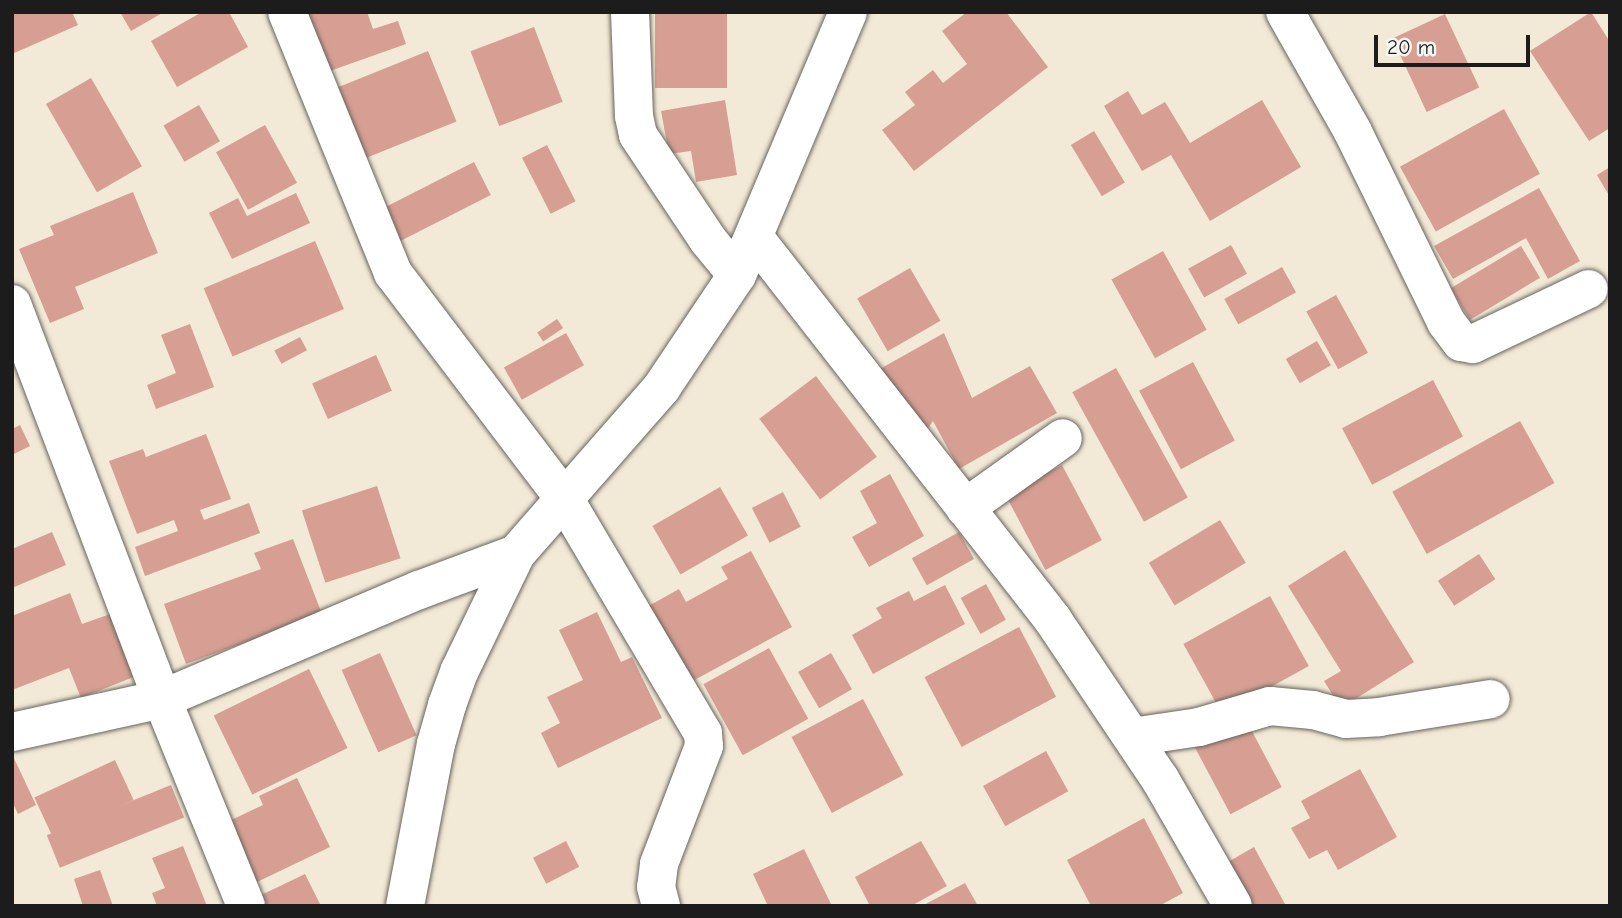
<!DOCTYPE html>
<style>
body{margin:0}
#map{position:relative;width:1622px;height:918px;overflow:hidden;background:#f2e9d6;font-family:"Comic Neue",sans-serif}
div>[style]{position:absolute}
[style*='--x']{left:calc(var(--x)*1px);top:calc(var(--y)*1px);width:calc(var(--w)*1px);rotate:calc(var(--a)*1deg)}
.building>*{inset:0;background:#d79f93;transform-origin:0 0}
.roads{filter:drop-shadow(0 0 2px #67645d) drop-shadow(0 0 2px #67645d)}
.minor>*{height:38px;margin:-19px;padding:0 19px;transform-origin:19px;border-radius:19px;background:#fff}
span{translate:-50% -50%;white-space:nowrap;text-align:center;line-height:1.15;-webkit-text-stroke:5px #f6f6f2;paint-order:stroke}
.frame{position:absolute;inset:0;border:14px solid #1c1c1c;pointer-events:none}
.scale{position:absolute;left:1374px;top:35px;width:156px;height:32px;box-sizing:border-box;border:4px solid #1c1c1c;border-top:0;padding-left:9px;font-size:21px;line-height:24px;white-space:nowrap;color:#1c1c1c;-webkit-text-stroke:5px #f6f6f2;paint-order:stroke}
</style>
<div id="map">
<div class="building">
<i style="clip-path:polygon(12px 12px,72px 12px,78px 25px,12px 54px)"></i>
<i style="clip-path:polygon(120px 12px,164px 12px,131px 31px)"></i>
<i style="clip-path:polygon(202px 12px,229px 12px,248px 47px,177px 87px,151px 41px)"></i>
<i style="clip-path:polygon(312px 12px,367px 12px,373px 29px,398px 21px,406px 44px,327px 72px,307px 14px)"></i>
<i style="left:655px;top:12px;width:72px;height:76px"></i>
<i style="clip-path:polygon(967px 12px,1006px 12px,1048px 67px,914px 171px,882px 130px,915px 105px,905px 92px,933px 70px,943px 83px,967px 64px,942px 31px)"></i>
<i style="clip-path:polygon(1591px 12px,1610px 42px,1610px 128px,1589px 141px,1530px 51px)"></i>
<i style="left:1445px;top:14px;width:81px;height:58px;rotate:65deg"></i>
<i style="left:534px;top:27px;width:80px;height:68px;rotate:69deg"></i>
<i style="left:428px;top:51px;width:76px;height:107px;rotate:68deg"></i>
<i style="left:91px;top:78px;width:102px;height:52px;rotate:60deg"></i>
<i style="clip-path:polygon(1128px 91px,1142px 115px,1165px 102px,1190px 143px,1262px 100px,1301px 167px,1210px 221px,1171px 155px,1142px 171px,1104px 106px)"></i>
<i style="clip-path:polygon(725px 100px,737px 175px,696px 182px,691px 151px,669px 154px,661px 111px)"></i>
<i style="left:199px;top:105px;width:42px;height:41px;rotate:60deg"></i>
<i style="left:1504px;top:109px;width:74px;height:119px;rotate:61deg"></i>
<i style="left:265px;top:125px;width:66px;height:56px;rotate:61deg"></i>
<i style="left:1094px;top:131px;width:60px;height:27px;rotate:59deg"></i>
<i style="left:547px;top:145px;width:63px;height:28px;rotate:63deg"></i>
<i style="left:474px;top:162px;width:37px;height:107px;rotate:63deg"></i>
<i style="clip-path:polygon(1610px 167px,1610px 197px,1597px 175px)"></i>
<i style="clip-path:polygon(1539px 188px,1580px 261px,1548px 279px,1526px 238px,1453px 279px,1434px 246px)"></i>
<i style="clip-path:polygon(133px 192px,158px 253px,75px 287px,84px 309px,50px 323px,19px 249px,54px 235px,50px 226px)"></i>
<i style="clip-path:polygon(296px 193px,310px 223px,232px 259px,209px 213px,238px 198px,247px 216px)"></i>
<i style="left:315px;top:241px;width:74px;height:121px;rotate:67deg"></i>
<i style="left:1231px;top:245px;width:33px;height:49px;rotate:61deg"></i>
<i style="left:1521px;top:246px;width:37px;height:82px;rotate:59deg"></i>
<i style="left:1163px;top:251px;width:90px;height:59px;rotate:61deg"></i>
<i style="left:1282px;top:267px;width:29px;height:66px;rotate:61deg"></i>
<i style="left:910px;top:268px;width:61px;height:61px;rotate:60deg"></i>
<i style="left:1336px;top:295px;width:66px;height:34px;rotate:61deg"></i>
<i style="left:557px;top:319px;width:11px;height:24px;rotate:56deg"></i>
<i style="clip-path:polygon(190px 324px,214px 387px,156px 409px,147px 385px,176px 373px,161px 335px)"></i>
<i style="left:566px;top:333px;width:37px;height:71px;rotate:61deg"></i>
<i style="clip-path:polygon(944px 333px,972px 398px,1030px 366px,1057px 413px,959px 469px,933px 421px,919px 441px,878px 370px)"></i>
<i style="left:300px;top:337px;width:15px;height:29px;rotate:62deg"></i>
<i style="left:1317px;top:341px;width:28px;height:36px;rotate:60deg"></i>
<i style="left:376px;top:355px;width:39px;height:70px;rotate:66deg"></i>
<i style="left:1193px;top:362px;width:89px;height:61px;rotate:62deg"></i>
<i style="left:1116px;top:368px;width:148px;height:50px;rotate:61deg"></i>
<i style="left:816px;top:376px;width:101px;height:71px;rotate:53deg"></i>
<i style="left:1433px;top:380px;width:64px;height:103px;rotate:62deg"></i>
<i style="left:1520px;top:421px;width:71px;height:146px;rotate:61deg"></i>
<i style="clip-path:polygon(20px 425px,30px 446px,12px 455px,12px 429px)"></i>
<i style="clip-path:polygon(206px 434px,231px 499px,200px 510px,204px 520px,249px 503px,260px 533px,145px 576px,135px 547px,178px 531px,174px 520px,137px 534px,109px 461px,143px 449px,146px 457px)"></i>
<i style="left:1062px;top:465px;width:85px;height:64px;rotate:62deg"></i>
<i style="clip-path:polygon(890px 474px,924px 536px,869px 567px,852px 537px,877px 523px,860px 491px)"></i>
<i style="left:377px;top:486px;width:76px;height:79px;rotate:72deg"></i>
<i style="left:720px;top:487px;width:56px;height:78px;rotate:60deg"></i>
<i style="left:783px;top:492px;width:39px;height:35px;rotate:63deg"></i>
<i style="left:1220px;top:520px;width:50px;height:83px;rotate:59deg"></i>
<i style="clip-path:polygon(52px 532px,66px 565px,12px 588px,12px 549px)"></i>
<i style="left:959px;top:532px;width:31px;height:54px;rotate:61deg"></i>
<i style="clip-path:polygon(293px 539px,322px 614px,186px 664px,164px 604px,261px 569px,254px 553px)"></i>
<i style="clip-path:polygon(1345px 550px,1414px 662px,1341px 708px,1324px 681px,1341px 671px,1288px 586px)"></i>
<i style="clip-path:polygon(751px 551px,792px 627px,687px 684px,645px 608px,679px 589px,686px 602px,728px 579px,721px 567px)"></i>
<i style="left:1479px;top:554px;width:30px;height:49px;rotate:57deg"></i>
<i style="left:986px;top:584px;width:41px;height:29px;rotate:61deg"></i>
<i style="clip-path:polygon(945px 585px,965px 624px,873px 674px,852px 635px,882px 618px,876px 608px,909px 591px,914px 601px)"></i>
<i style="clip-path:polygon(70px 593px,82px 624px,116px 612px,141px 674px,81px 698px,69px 668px,12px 690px,12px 616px)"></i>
<i style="left:1270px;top:596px;width:80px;height:99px;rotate:61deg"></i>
<i style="clip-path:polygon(597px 612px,621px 662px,632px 657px,662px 718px,558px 768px,541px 733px,560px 723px,547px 697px,583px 680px,559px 630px)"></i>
<i style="left:1019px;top:627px;width:79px;height:107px;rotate:62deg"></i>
<i style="left:769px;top:648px;width:81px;height:75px;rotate:61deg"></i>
<i style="left:380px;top:653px;width:90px;height:42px;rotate:66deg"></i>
<i style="left:831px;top:653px;width:42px;height:38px;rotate:60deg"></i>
<i style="left:309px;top:669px;width:88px;height:106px;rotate:64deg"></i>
<i style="left:863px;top:699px;width:86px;height:81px;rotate:62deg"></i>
<i style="left:1246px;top:720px;width:76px;height:58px;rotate:62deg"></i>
<i style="left:1046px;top:751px;width:46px;height:72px;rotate:61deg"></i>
<i style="clip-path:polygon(12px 754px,36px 805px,18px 814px,12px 801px)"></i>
<i style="left:115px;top:760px;width:44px;height:89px;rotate:65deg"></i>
<i style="clip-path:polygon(1360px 769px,1397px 837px,1338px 870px,1327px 850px,1309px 859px,1291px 828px,1310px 818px,1301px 801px)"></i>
<i style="clip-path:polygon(297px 778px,330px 847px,255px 883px,225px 823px,263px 805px,259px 796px)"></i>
<i style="left:171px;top:785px;width:35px;height:134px;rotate:68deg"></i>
<i style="clip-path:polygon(1144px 818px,1183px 893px,1159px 906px,1091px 906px,1067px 860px)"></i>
<i style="left:566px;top:841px;width:29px;height:37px;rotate:63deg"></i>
<i style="clip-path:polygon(921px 841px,947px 886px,911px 906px,870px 906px,855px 877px)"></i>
<i style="clip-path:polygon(183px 846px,207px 906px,157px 906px,152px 893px,165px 888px,152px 858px)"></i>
<i style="clip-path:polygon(1254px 847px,1286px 906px,1251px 906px,1228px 862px)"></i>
<i style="clip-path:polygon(804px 849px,832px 906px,768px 906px,753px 874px)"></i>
<i style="clip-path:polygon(100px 870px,113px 906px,83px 906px,74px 879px)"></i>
<i style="clip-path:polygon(305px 874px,321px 906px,256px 906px,253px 899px)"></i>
<i style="clip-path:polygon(965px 883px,978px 906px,922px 906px)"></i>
</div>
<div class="roads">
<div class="minor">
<i style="--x:287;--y:12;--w:282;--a:67.9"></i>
<i style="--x:393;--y:273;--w:285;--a:52.8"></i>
<i style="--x:565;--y:500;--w:271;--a:59.4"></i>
<i style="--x:703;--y:733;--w:13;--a:86"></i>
<i style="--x:704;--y:746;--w:126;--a:110.9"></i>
<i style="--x:659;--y:864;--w:23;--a:97"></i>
<i style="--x:656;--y:887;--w:20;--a:75"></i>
<i style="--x:630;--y:12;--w:104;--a:87.8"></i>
<i style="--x:634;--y:116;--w:19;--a:78"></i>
<i style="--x:638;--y:135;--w:126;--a:56.3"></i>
<i style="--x:708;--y:240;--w:45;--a:50.4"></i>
<i style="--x:1285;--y:12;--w:136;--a:60.4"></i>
<i style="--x:1352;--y:130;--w:214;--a:63.9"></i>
<i style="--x:1446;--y:322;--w:25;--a:53"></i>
<i style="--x:1461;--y:342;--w:12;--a:9"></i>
<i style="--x:1473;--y:344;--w:128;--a:-25.4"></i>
<i style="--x:754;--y:237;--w:486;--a:52"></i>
<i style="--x:1053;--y:620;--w:192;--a:56.1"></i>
<i style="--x:1160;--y:779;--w:146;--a:60.1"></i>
<i style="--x:12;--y:304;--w:423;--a:69.2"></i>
<i style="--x:162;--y:699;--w:223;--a:67.9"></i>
<i style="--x:965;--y:508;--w:120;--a:-35.5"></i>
<i style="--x:12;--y:732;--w:154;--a:-12.4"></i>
<i style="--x:162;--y:699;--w:279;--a:-23"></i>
<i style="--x:419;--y:590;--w:103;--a:-20.4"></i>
<i style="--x:1132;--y:737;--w:68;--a:-8.5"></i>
<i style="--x:1199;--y:727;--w:74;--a:-16.5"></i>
<i style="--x:1270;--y:706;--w:43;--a:5.3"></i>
<i style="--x:1313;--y:710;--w:34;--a:15"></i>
<i style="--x:1346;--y:719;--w:33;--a:-3"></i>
<i style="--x:1379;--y:717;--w:113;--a:-9.1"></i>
<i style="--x:405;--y:906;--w:165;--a:-79.2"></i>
<i style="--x:436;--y:744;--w:41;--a:-74.2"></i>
<i style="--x:447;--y:705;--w:37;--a:-70"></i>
<i style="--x:460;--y:670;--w:129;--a:-64.2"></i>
<i style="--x:516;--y:554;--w:222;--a:-48.8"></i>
<i style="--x:662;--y:387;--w:135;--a:-56.2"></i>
<i style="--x:737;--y:275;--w:285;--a:-67.1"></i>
</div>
</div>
<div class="frame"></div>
<div class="scale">20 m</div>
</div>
